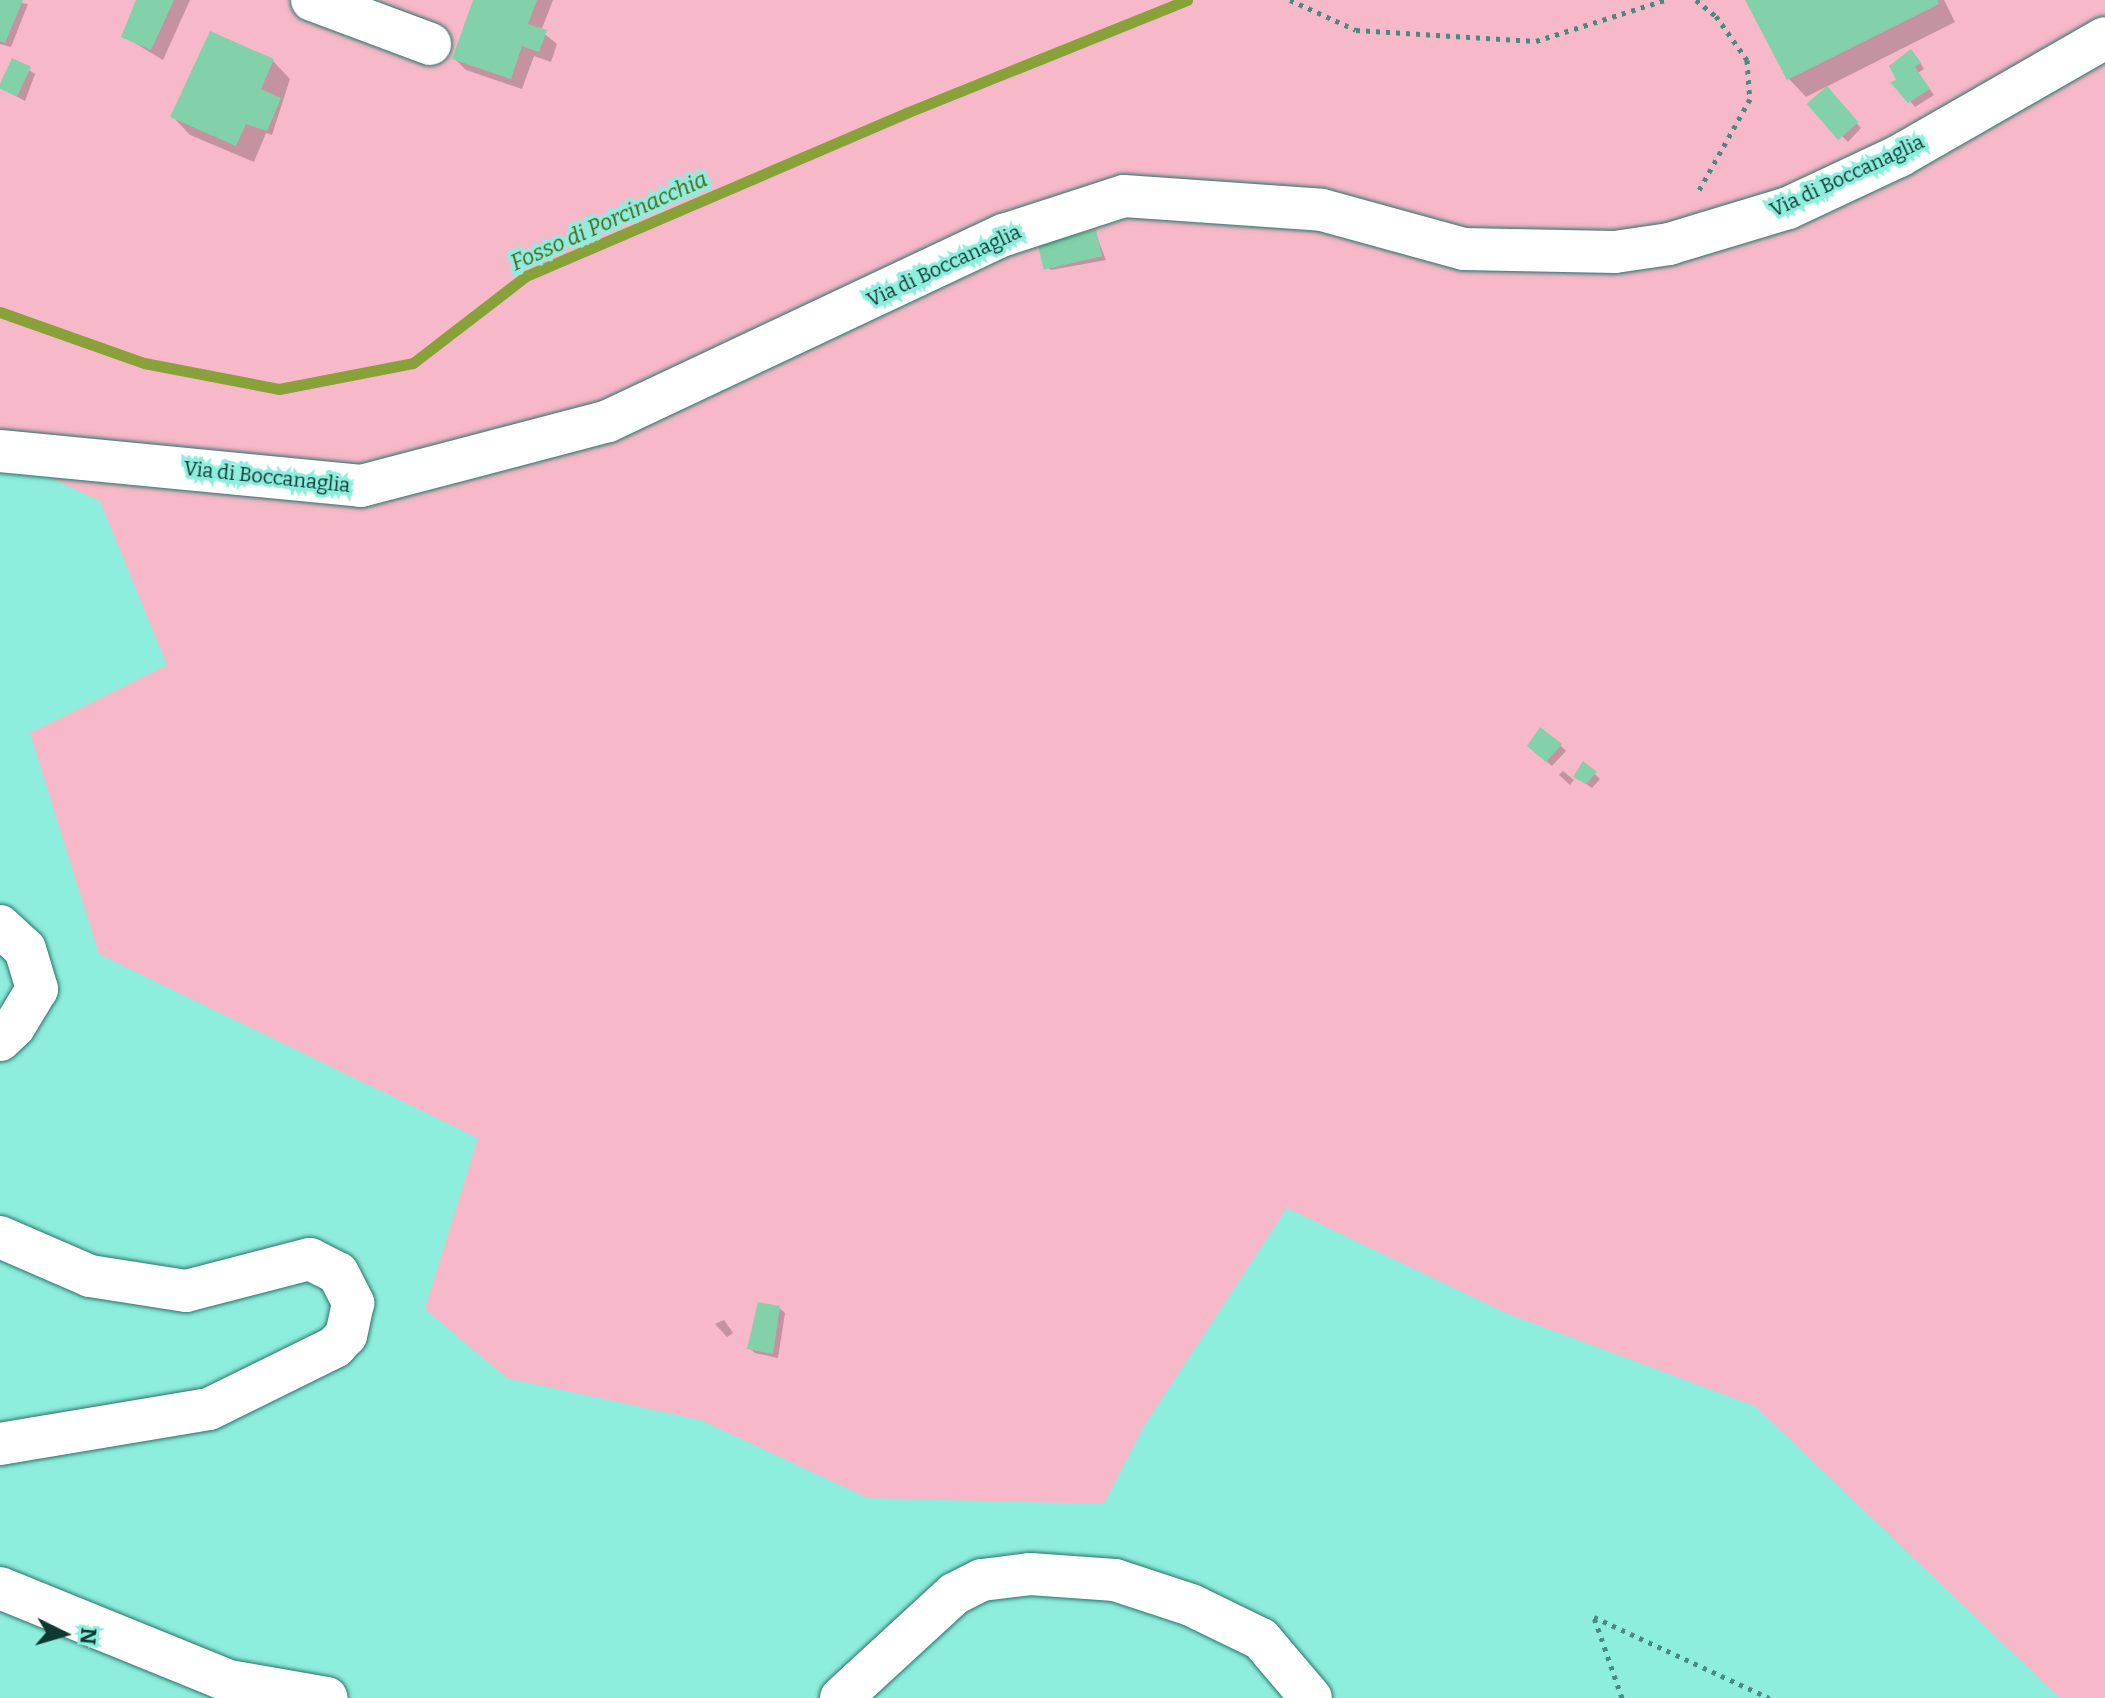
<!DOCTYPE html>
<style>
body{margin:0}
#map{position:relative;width:2105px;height:1698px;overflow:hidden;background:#8eeedd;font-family:Bitter,serif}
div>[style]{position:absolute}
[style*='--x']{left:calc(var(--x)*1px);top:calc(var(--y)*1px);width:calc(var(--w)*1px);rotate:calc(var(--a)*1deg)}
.green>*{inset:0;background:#f7b8c9}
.shadow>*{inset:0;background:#0003}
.stream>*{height:11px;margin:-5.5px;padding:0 5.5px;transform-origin:5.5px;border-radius:5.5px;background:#88a139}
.building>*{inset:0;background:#83d1aa;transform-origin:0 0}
.path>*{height:5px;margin-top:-2.5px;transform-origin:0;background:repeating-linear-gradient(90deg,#488a7f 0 4px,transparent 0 10px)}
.roads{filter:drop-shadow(0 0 2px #297469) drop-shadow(0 0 2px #297469)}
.minor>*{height:42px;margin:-21px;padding:0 21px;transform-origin:21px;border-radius:21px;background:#fff}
span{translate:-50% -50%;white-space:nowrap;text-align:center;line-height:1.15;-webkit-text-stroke:7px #8eeedd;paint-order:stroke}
.street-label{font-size:20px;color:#0e3832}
.water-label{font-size:22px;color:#4f5f17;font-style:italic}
.north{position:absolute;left:24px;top:1594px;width:80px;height:80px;-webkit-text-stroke:6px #8eeedd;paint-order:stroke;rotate:95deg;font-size:22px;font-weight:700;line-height:32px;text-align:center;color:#0e3832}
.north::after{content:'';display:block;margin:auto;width:28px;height:36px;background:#0e3832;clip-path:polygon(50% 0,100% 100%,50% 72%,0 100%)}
</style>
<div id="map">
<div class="green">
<i style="clip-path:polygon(0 0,2105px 0,2105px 1698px,2060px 1698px,1755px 1406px,1506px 1313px,1287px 1208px,1144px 1426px,1104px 1504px,868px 1498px,701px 1420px,507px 1378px,425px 1309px,478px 1138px,99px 954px,30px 733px,167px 665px,100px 501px,0 454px)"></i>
</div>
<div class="shadow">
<i style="clip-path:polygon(0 0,28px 4px,11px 47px,0 44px)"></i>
<i style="clip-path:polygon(138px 0,190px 0,163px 60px,123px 36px)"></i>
<i style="clip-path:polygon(475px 0,553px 0,541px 31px,557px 44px,551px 62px,534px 56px,522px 89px,466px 70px,454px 58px)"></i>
<i style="clip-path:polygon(1747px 0,1944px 0,1955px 22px,1806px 97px,1789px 79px)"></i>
<i style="clip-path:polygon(1916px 56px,1924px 69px,1918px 73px,1934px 95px,1915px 107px,1910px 101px)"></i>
<i style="clip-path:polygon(13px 60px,35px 74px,25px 101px,0 87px)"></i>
<i style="clip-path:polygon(273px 61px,290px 79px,272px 135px,266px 133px,254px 162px,190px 135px,173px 117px)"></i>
<i style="clip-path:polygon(1832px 94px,1861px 128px,1848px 142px,1810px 104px)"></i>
<i style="clip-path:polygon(1095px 232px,1106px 260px,1051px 270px,1045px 265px)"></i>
<i style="clip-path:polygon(1561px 746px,1566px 751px,1552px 766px,1535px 751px)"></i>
<i style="clip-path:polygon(1584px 764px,1600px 779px,1592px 788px,1576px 777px,1570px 785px,1559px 775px,1563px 771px,1574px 780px)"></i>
<i style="clip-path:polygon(779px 1308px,785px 1313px,778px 1358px,755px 1353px,749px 1348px)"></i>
<i style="clip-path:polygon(724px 1320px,733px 1333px,727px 1337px,715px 1324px)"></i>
</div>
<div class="stream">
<i style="--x:0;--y:312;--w:153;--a:19.5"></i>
<i style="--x:144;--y:363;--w:137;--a:10.9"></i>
<i style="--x:279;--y:389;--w:136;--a:-11"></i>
<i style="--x:413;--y:363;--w:143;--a:-37.6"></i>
<i style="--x:526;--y:276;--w:413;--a:-23.2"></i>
<i style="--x:906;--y:113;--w:303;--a:-21.9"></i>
</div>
<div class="building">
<i style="clip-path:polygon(0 0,23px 0,5px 43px,0 41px)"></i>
<i style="clip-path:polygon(136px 0,174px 0,151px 50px,121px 37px)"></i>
<i style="clip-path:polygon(473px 0,537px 0,528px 24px,547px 30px,539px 52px,522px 46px,511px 79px,452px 59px)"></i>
<i style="clip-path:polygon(1745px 0,1937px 0,1939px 4px,1787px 80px)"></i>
<i style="clip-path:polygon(210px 31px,274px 59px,261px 89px,281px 98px,267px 131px,246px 124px,236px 146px,170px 117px)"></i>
<i style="clip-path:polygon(1911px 49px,1921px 63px,1915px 67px,1930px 89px,1908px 103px,1890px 82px,1896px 80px,1889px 66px)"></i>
<i style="left:12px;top:58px;width:21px;height:33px;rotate:25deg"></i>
<i style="left:1827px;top:86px;width:48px;height:27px;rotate:49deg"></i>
<i style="left:1096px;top:230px;width:27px;height:60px;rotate:77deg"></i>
<i style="clip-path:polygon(1540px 727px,1562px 744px,1546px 762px,1527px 746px)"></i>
<i style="clip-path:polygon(1583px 761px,1597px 772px,1586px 784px,1573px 777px)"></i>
<i style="clip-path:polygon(758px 1302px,780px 1306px,773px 1354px,747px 1349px)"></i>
</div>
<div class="path">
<i style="--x:1290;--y:0;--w:72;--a:24.4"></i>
<i style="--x:1356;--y:30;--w:180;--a:3.5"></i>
<i style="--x:1536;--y:41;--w:135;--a:-17.6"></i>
<i style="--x:1696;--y:0;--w:26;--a:39"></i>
<i style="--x:1716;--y:16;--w:54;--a:54.8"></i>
<i style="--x:1747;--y:60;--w:39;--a:86"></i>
<i style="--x:1750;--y:99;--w:109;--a:119.2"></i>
<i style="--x:1622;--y:1698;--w:86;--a:-109.1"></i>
<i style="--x:1594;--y:1617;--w:193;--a:24.8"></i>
</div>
<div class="roads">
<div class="minor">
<i style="--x:312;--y:0;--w:126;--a:20.4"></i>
<i style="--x:0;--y:451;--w:363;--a:5.5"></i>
<i style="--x:361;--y:486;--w:255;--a:-14.7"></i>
<i style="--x:608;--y:421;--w:438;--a:-25.2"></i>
<i style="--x:1004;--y:235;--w:126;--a:-18"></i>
<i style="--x:1124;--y:196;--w:198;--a:4"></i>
<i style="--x:1322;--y:210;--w:147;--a:15.4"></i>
<i style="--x:1464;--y:249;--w:151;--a:1.1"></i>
<i style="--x:1615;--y:252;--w:55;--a:-8.4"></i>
<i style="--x:1669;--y:244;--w:124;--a:-16.8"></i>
<i style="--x:1788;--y:208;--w:123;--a:-25.1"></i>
<i style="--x:1899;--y:156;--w:237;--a:-29.8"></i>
<i style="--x:0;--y:926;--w:34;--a:43"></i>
<i style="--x:25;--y:949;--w:42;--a:73.3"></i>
<i style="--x:37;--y:989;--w:44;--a:121.2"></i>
<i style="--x:14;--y:1027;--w:19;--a:137"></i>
<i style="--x:0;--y:1237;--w:98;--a:23.4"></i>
<i style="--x:90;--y:1276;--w:97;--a:8.9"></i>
<i style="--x:186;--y:1291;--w:128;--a:-14.5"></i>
<i style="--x:310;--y:1259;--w:31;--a:27"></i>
<i style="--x:338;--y:1273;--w:34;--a:63"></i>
<i style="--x:353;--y:1303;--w:33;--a:102"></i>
<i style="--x:346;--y:1335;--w:16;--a:133"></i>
<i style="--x:335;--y:1347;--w:140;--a:153.8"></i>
<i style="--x:209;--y:1409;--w:212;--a:170.5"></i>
<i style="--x:0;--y:1588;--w:247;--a:22.1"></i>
<i style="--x:229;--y:1681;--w:99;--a:9.8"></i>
<i style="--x:841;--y:1698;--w:154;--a:-42.6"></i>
<i style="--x:954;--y:1594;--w:31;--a:-27"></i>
<i style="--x:982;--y:1580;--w:48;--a:-7.1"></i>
<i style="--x:1030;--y:1574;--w:85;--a:4"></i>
<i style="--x:1115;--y:1580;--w:80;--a:18.2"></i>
<i style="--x:1191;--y:1605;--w:78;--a:25.9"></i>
<i style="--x:1261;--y:1639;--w:77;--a:49.7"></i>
</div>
</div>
<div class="street-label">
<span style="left:1847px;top:176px;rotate:-25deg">Via di Boccanaglia</span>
<span style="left:944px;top:266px;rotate:-25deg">Via di Boccanaglia</span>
<span style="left:267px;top:477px;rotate:6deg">Via di Boccanaglia</span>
</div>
<div class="water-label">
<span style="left:609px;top:221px;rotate:-24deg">Fosso di Porcinacchia</span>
</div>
<div class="north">N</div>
</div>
